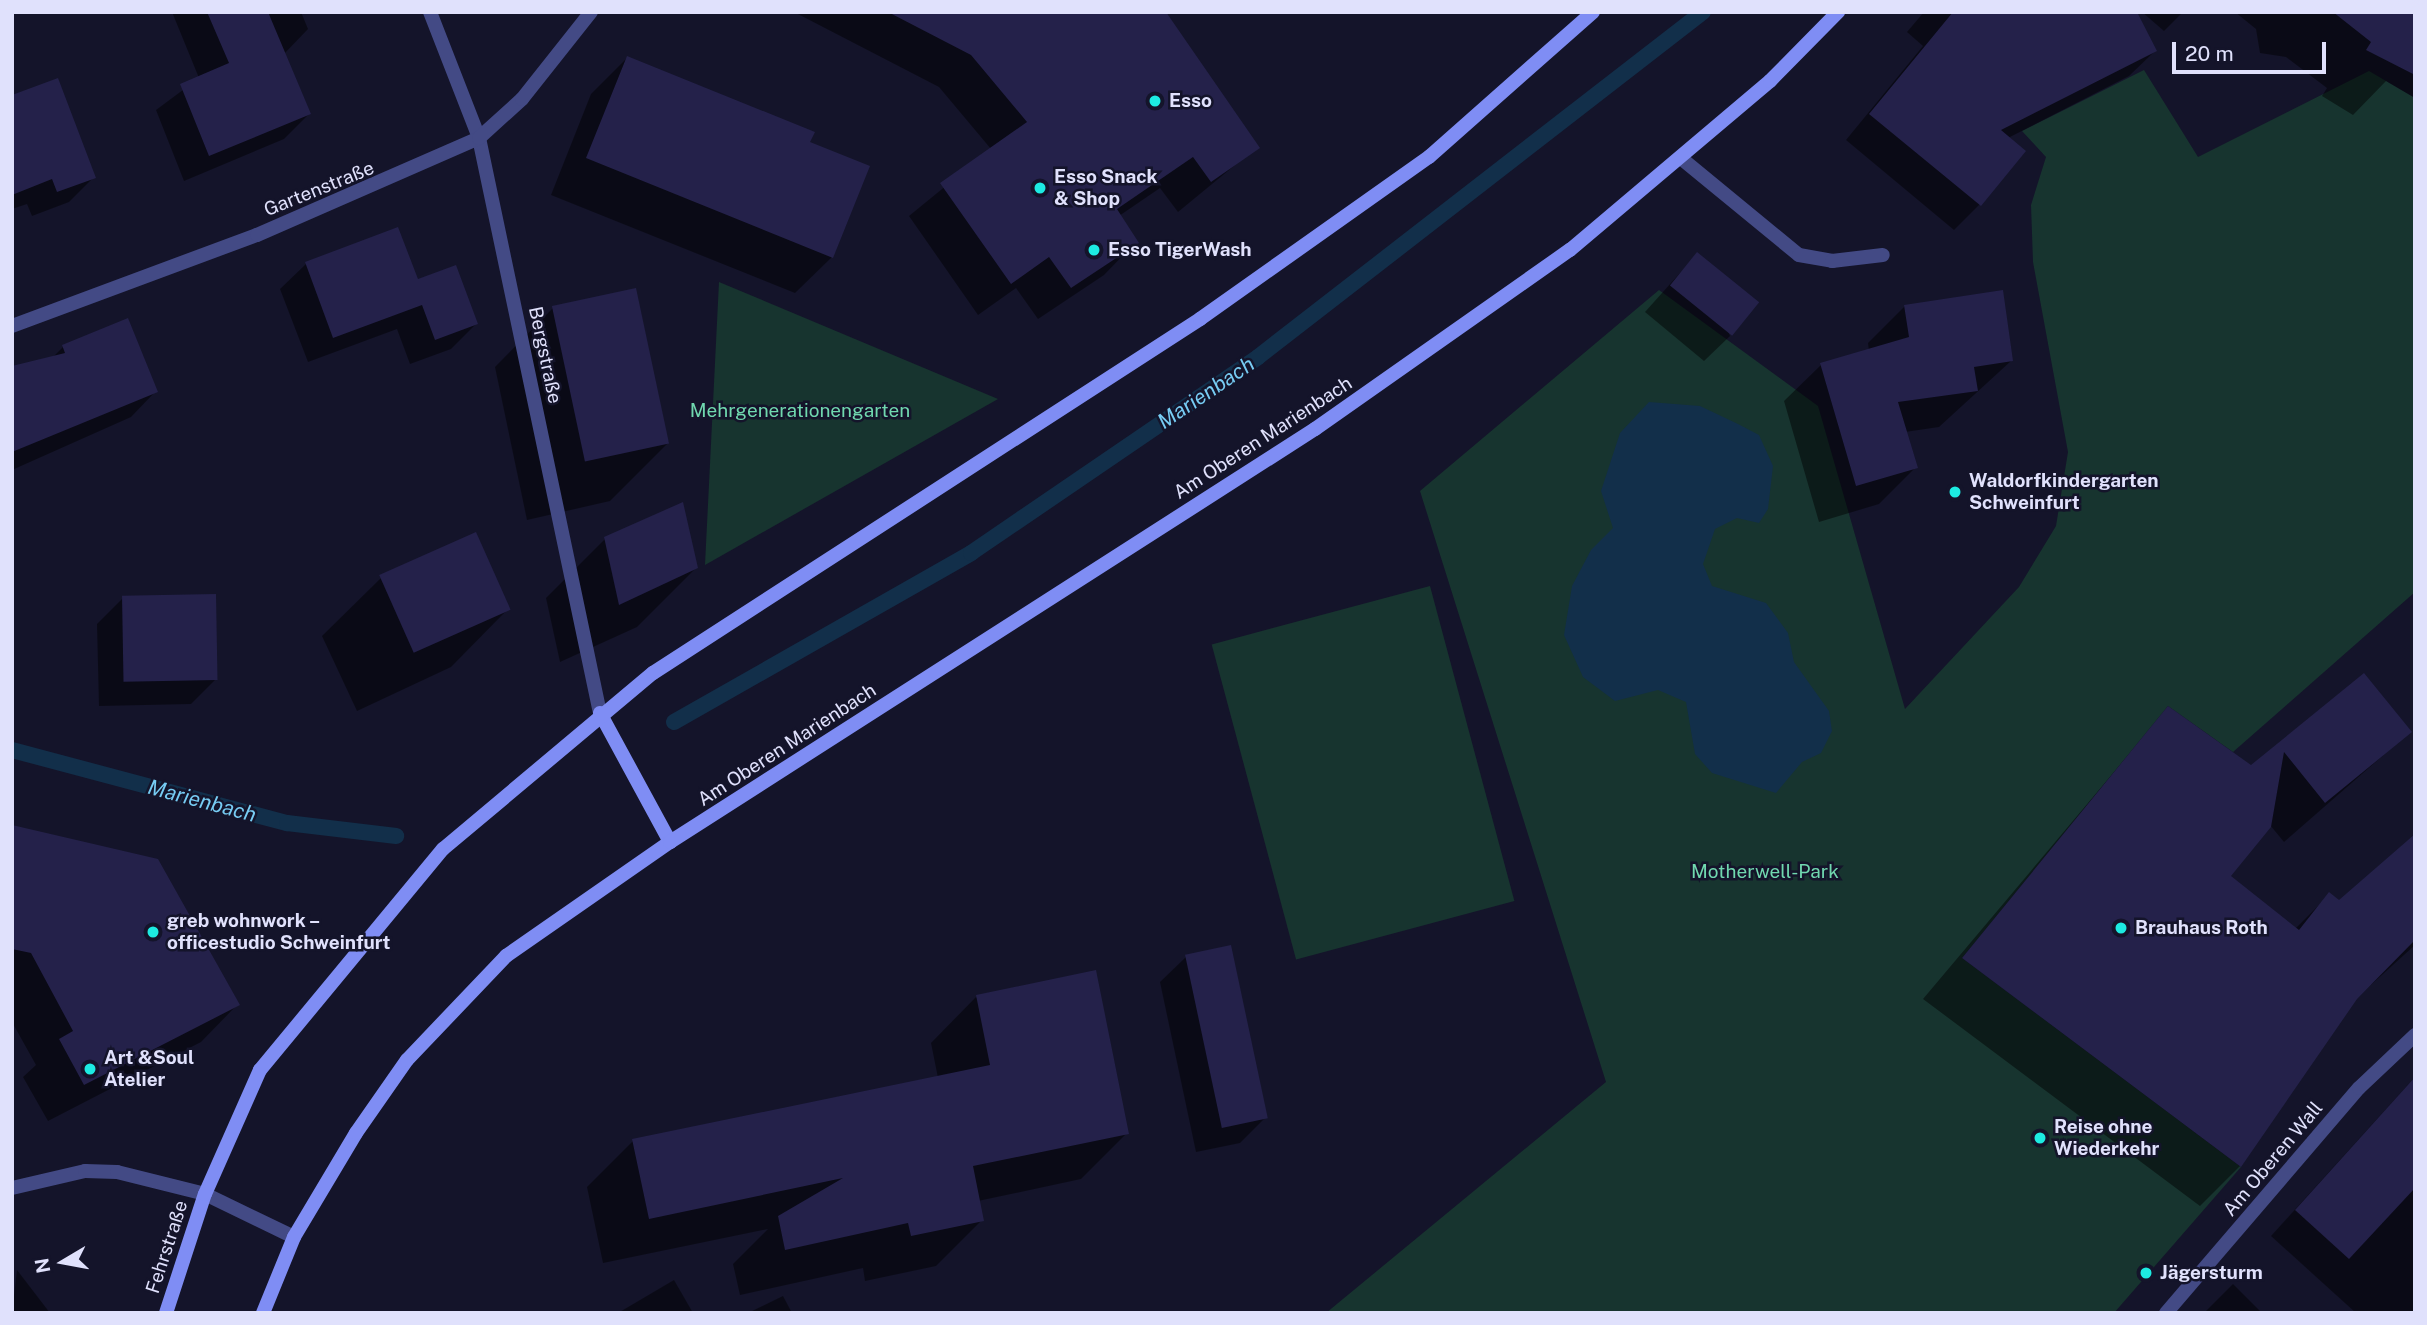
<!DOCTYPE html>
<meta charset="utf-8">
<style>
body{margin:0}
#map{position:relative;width:2427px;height:1325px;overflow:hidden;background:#14142a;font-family:"Public Sans",sans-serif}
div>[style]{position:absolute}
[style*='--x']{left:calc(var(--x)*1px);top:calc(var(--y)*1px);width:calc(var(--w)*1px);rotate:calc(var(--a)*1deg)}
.green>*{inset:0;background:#17342f;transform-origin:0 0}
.water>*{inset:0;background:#122f4a}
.shadow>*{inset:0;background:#0007}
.stream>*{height:16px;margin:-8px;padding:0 8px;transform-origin:8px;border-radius:8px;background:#122f4a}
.building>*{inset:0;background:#24214a;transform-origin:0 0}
.minor>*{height:14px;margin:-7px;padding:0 7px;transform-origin:7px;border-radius:7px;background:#434a85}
.secondary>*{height:14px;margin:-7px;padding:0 7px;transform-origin:7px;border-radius:7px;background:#7f8df4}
.dots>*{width:19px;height:19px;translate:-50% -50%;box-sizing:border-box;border:4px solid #14142a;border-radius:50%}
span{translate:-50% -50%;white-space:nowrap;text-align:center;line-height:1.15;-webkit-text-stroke:5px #14142a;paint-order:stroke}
.poi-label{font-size:19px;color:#e0e1fc;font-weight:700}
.left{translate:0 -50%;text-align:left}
.street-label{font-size:19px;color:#e0e1fc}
.park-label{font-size:19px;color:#70d8af}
.water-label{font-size:21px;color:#77ccf3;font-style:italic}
.frame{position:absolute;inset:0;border:14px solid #e0e1fc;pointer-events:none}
.north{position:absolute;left:28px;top:1227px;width:70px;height:70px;-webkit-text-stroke:5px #14142a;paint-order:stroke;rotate:260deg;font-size:19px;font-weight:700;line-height:28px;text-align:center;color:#e0e1fc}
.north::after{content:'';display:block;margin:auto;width:24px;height:32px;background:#e0e1fc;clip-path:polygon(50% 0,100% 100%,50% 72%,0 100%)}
.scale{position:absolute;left:2172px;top:42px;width:154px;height:32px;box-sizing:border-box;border:4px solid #e0e1fc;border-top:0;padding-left:9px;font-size:21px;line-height:24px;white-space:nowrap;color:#e0e1fc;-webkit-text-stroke:5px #14142a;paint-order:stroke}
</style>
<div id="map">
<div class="green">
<i style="clip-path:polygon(2144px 70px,2198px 157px,2369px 71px,2415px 98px,2415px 592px,2233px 752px,2168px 706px,1962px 958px,2241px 1167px,2114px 1313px,1326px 1313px,1606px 1082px,1420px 491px,1659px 290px,1818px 406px,1905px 709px,2019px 587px,2056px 526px,2068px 452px,2033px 262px,2031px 205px,2046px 157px,2022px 131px)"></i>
<i style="clip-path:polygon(719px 282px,998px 399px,705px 565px)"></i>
<i style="left:1430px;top:586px;width:326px;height:226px;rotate:75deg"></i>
</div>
<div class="water">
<i style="clip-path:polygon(1649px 402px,1700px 406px,1738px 424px,1759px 435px,1773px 466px,1768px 509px,1759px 523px,1737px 518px,1715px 529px,1703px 564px,1712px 586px,1766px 603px,1788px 633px,1794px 662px,1829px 711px,1832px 731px,1821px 753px,1802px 762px,1776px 793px,1712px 773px,1695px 754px,1686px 702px,1658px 690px,1615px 701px,1583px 677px,1564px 635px,1572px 586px,1591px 550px,1613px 528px,1601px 491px,1620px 433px)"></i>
</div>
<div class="shadow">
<i style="clip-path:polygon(172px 12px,301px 12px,308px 29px,284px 54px,309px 114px,284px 139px,184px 181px,156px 110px,199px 78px)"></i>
<i style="clip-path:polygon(794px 12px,1164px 12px,1257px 147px,1178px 212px,1160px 188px,1119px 216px,1136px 242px,1104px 275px,1038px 319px,1016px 288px,978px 315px,909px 216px,991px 149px,939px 87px)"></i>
<i style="clip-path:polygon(1924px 12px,2135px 12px,2155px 51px,2129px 76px,2008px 138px,1979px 205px,1954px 230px,1846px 140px,1923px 46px,1907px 32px)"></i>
<i style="clip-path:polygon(2142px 12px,2183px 12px,2164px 31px)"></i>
<i style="clip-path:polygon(2235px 12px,2415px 12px,2415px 98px,2386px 81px,2353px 115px,2322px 96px,2327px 88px,2286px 57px,2260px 53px,2256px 29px)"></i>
<i style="clip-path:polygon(627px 58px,808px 143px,832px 257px,795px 293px,551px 195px,591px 94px)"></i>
<i style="clip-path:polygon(12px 97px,94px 177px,69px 202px,32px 216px,27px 204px,12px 209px)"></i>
<i style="clip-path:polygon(1697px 254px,1730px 336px,1704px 361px,1645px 312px)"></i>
<i style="clip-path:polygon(306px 264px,417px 281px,476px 324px,451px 349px,410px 364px,397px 329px,308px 362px,280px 289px)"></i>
<i style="clip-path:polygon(1905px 306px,2011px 361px,1939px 427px,1905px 432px,1916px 467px,1879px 504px,1819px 522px,1784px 401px,1821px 365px,1869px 351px,1868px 343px)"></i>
<i style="clip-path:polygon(553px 308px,669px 442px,610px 501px,527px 520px,495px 367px)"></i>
<i style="clip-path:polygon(63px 347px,156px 391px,131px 417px,12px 470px,12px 368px,52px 358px)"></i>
<i style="clip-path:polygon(605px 539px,696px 568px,637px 627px,560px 662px,546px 598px)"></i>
<i style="clip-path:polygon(381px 578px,509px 608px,451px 667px,357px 711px,322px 636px)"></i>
<i style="clip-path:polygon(123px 598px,216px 679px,191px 704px,99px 706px,97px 624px)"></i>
<i style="clip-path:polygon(2364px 675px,2410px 732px,2284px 842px,2270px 825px,2229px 877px,2295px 929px,2329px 895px,2339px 903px,2415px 836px,2415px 945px,2351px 1003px,2240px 1166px,2200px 1206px,1923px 999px,2168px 708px,2251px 767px)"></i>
<i style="clip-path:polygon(12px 831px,237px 1005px,201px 1042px,48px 1121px,23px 1077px,36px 1065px,12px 1022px)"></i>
<i style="clip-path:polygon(1186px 957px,1266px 1117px,1240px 1143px,1196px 1152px,1160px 982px)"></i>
<i style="clip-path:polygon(976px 997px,1127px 1133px,1081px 1179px,978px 1201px,982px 1220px,936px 1266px,865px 1281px,863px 1268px,740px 1295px,733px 1264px,768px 1229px,603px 1263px,587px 1187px,633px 1141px,938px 1078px,931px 1043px)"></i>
<i style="clip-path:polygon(2415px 1077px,2415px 1313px,2356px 1313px,2271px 1236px)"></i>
<i style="clip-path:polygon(17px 1270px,50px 1313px,12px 1313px)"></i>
<i style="clip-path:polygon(674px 1280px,693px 1313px,618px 1313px)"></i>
<i style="clip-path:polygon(2233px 1284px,2262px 1313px,2204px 1313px)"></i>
<i style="clip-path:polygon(783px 1296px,792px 1313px,748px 1313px)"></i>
</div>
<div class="stream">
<i style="--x:674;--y:722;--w:342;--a:-29.6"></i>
<i style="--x:971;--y:553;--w:348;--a:-34.3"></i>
<i style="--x:1258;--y:357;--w:563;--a:-37.79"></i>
<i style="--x:12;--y:750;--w:285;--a:14.9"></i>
<i style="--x:287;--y:823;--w:110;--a:6.8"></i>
</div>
<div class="building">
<i style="clip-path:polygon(207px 12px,268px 12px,311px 114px,209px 156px,180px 84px,229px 63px)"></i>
<i style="clip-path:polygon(888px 12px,1166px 12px,1260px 148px,1211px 182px,1193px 157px,1117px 209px,1139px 243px,1071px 288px,1049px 257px,1011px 284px,940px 183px,1027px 122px,971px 55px)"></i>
<i style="clip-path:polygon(1953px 12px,2137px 12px,2157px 51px,2001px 130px,2026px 151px,1981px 206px,1869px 114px)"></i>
<i style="clip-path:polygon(2333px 12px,2415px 12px,2415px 75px,2366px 50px,2371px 42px)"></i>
<i style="clip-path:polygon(627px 56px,815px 132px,810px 142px,870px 166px,833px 258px,586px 158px)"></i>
<i style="clip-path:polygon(58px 78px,96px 178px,57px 192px,52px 179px,12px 195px,12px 95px)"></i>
<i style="clip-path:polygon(398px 227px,418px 279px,456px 265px,478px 324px,435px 340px,422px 305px,333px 338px,305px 262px)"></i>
<i style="left:1697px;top:252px;width:80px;height:43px;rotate:39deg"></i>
<i style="left:636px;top:288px;width:159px;height:86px;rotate:78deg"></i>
<i style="clip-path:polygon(2003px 290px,2013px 361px,1974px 367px,1978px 391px,1898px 402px,1918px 468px,1856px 486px,1820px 363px,1909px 337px,1904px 305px)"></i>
<i style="clip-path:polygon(128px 318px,158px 392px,12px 452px,12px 366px,65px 353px,62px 345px)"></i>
<i style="clip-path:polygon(683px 502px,698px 568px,619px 605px,604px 537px)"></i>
<i style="left:476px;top:532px;width:85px;height:106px;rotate:66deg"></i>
<i style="left:216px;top:594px;width:86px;height:94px;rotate:89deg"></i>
<i style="clip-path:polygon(2364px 673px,2412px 732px,2325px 803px,2284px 752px,2271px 827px,2231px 876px,2299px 930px,2329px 892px,2339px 900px,2415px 834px,2415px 940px,2357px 999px,2241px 1167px,1962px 958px,2168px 706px,2251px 765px)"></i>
<i style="clip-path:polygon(12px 825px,158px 859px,240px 1005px,84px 1085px,59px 1039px,73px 1031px,31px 953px,12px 949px)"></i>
<i style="left:1231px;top:945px;width:177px;height:47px;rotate:78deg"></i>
<i style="clip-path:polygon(1096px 970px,1129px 1134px,973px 1166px,984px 1221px,911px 1236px,908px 1223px,785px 1250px,778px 1216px,843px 1178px,649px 1219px,632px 1139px,990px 1065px,976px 995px)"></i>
<i style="clip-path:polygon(2415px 1077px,2415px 1188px,2349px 1259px,2295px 1210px)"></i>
</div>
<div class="minor">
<i style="--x:430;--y:12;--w:135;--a:68.7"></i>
<i style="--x:479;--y:138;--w:588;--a:78.12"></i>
<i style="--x:1682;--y:159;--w:151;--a:39.4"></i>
<i style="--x:1799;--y:255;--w:34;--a:10"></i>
<i style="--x:1832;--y:261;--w:51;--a:-6.7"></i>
<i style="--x:12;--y:326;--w:261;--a:-20.4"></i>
<i style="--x:257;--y:235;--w:242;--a:-23.6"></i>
<i style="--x:479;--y:138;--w:58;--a:-42.2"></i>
<i style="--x:522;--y:99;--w:111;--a:-51.6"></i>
<i style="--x:12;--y:1188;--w:75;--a:-13.1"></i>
<i style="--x:85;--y:1171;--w:32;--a:2"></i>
<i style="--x:117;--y:1172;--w:91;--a:14"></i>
<i style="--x:205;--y:1194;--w:99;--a:25.8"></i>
<i style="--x:2166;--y:1313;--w:296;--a:-49.4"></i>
<i style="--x:2359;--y:1088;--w:77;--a:-43.4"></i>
</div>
<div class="secondary">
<i style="--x:600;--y:713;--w:147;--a:61.5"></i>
<i style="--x:166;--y:1313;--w:125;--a:-71.9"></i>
<i style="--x:205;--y:1194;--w:136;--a:-66.1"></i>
<i style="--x:260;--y:1070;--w:287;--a:-50.4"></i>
<i style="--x:443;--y:849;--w:274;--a:-40"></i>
<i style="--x:653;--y:673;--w:652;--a:-32.91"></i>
<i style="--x:1200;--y:319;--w:281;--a:-35.3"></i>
<i style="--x:1429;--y:157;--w:219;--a:-41.5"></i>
<i style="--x:263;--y:1313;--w:82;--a:-67.8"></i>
<i style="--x:294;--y:1237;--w:121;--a:-59.2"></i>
<i style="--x:356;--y:1133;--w:89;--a:-55.1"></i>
<i style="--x:407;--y:1060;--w:144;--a:-46.4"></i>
<i style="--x:506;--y:956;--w:200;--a:-34.8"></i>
<i style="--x:670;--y:842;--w:766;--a:-32.63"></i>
<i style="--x:1315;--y:429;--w:312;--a:-35.1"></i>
<i style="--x:1570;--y:250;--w:262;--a:-40.2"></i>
<i style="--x:1770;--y:81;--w:97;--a:-45.4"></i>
</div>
<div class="dots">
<i style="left:1155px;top:101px;background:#1debe2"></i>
<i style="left:1040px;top:188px;background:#1debe2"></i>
<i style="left:1094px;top:250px;background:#1debe2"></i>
<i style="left:1955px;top:492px;background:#1debe2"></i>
<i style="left:2121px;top:928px;background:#1debe2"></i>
<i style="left:153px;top:932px;background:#1debe2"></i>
<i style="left:90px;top:1069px;background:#1debe2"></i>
<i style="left:2040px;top:1138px;background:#1debe2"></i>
<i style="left:2146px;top:1273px;background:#1debe2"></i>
</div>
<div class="poi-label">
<span class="left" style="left:1169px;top:101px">Esso</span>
<span class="left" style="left:1054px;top:188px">Esso Snack<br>&amp; Shop</span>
<span class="left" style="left:1108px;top:250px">Esso TigerWash</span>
<span class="left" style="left:1969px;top:492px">Waldorfkindergarten<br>Schweinfurt</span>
<span class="left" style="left:167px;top:932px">greb wohnwork –<br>officestudio Schweinfurt</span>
<span class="left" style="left:2135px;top:928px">Brauhaus Roth</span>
<span class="left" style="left:104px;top:1069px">Art &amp;Soul<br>Atelier</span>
<span class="left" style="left:2054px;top:1138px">Reise ohne<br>Wiederkehr</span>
<span class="left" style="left:2160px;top:1273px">Jägersturm</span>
</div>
<div class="street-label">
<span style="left:319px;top:189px;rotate:-22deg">Gartenstraße</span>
<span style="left:545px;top:355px;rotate:78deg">Bergstraße</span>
<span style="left:1263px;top:438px;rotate:-33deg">Am Oberen Marienbach</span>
<span style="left:787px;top:745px;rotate:-33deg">Am Oberen Marienbach</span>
<span style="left:2273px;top:1159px;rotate:-50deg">Am Oberen Wall</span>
<span style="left:167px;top:1247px;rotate:-72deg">Fehrstraße</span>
</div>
<div class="park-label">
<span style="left:800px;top:411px">Mehrgenerationengarten</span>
<span style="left:1765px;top:872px">Motherwell-Park</span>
</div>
<div class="water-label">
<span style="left:1206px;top:393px;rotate:-34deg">Marienbach</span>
<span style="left:202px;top:801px;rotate:15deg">Marienbach</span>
</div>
<div class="frame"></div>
<div class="north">N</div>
<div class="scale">20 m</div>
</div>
